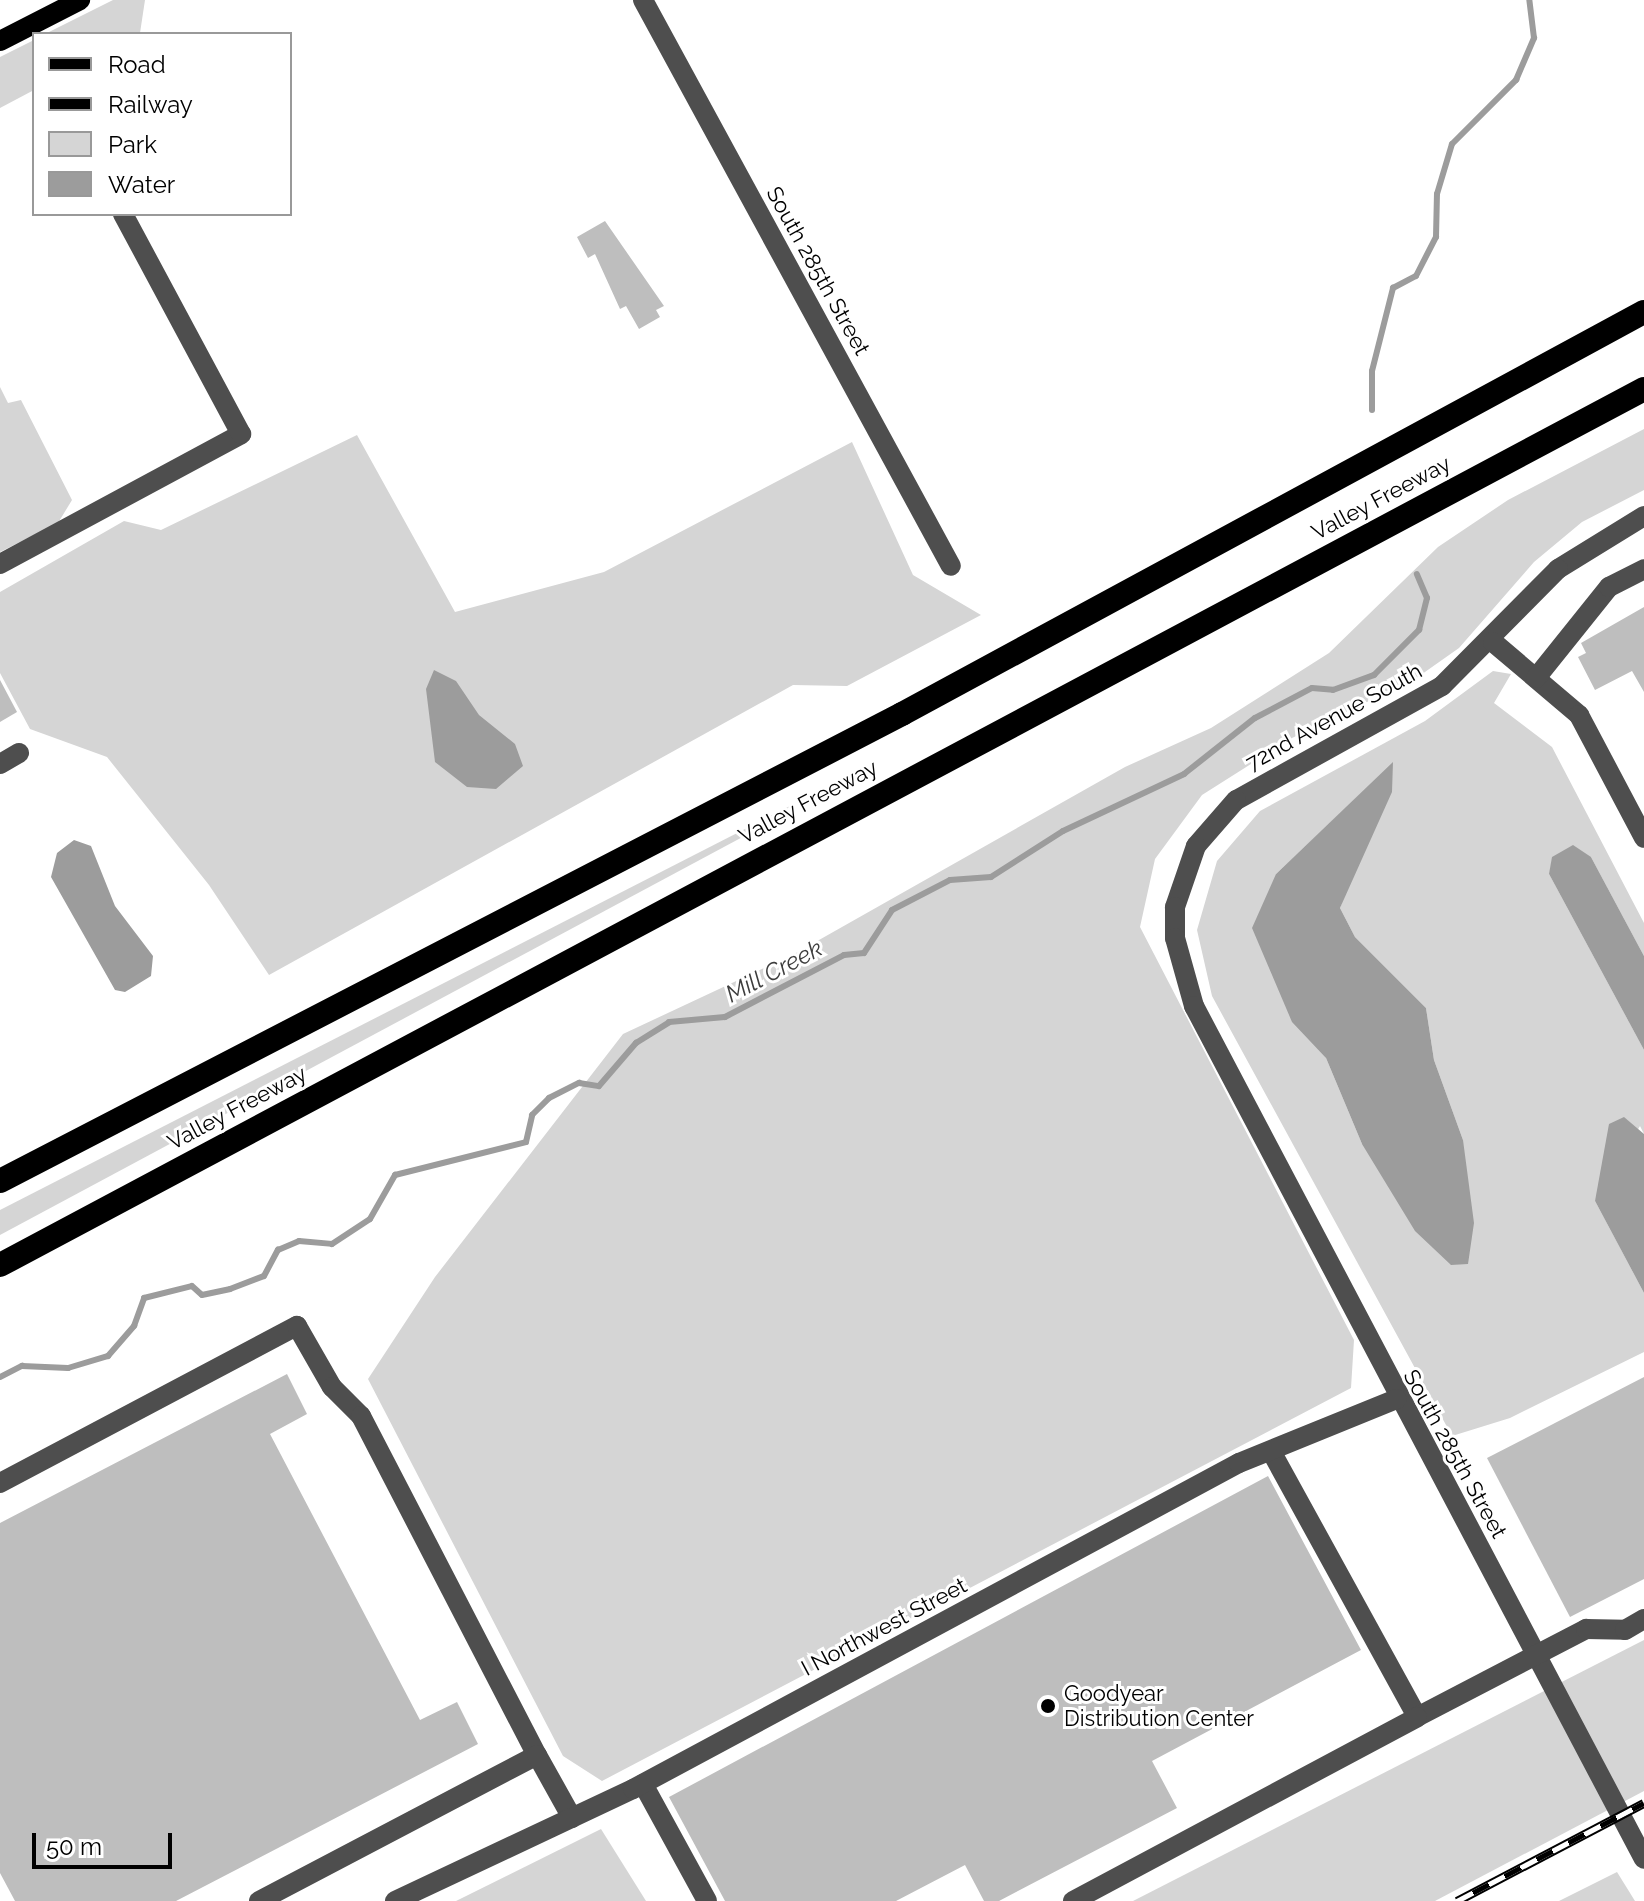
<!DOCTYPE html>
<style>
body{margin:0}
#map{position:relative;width:1644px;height:1901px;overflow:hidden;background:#fff;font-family:Raleway,sans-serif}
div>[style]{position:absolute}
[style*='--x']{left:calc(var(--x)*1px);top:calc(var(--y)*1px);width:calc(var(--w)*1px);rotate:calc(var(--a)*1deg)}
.green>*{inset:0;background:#d5d5d5}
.water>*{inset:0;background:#9c9c9c}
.stream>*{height:6px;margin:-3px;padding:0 3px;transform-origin:3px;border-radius:3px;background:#9c9c9c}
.building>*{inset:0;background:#bebebe}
.minor>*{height:20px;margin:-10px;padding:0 10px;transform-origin:10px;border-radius:10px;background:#4e4e4e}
.major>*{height:20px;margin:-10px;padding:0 10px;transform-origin:10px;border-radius:10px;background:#000}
.highway>*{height:24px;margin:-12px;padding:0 12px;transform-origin:12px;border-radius:12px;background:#000}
.rail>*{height:9px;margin-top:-4.5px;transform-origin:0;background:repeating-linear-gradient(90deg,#fff 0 18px,#000 0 36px);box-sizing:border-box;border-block:2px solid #000}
.dots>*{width:22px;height:22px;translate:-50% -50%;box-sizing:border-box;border:4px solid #fff;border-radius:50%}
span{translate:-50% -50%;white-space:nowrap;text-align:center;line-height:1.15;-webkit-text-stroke:6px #fff;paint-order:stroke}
.street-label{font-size:22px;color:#000}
.poi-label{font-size:22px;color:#000}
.left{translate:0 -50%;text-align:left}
.water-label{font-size:24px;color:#3d3d3d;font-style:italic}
.legend{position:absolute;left:32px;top:32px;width:260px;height:184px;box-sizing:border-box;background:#fff;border:2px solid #999;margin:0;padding:10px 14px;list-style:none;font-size:24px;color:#000}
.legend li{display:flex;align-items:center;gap:16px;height:40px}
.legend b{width:40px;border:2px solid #999}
.scale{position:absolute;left:32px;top:1833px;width:140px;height:36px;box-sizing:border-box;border:4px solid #000;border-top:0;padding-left:10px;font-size:24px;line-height:28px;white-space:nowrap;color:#000;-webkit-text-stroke:6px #fff;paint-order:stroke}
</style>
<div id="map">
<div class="green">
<i style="clip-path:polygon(113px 0,145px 0,140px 33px,45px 34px)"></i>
<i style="clip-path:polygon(34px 40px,34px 90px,0 108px,0 57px)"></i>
<i style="clip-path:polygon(0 387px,8px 403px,21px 400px,72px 500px,58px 523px,0 552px)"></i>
<i style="clip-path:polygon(1644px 429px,1644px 490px,1582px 522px,1534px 562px,1459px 648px,1415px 679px,1292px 738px,1202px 795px,1155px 859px,1140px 927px,1354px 1340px,1351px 1388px,602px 1781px,563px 1756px,368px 1379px,435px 1277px,623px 1034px,796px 953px,1125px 767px,1211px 728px,1329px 653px,1438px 547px,1508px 500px)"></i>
<i style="clip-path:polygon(357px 435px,455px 612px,604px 572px,852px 442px,913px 575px,981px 615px,847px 686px,793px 685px,269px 975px,209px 885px,107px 757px,30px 729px,0 673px,0 592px,124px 521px,161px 530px)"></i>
<i style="clip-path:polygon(evenodd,1493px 671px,1511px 674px,1494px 703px,1552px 747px,1644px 923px,1644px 956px,1591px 857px,1549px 874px,1644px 1050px,1644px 1134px,1640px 1126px,1595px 1201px,1644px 1293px,1644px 1352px,1510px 1418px,1452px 1436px,1212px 996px,1197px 930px,1217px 861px,1260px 811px,1425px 721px,1493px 671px,1393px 763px,1340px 908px,1355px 937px,1426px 1008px,1434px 1060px,1463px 1140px,1362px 1144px,1326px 1058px,1276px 874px,1393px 763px)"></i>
<i style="clip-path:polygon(790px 806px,776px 819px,0 1235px,0 1210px)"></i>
<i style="clip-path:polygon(1644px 1640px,1644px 1791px,1435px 1901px,1133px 1901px)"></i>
<i style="clip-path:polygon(601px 1829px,646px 1901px,456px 1901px)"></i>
<i style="clip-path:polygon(1617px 1872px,1635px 1901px,1559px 1901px)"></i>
</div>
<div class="water">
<i style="clip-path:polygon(434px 670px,456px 681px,479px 715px,515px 744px,523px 766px,496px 789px,467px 787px,435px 762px,426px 689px)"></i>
<i style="clip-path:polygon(1393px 762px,1392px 792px,1340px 908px,1355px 937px,1426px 1008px,1434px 1060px,1463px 1140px,1474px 1223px,1468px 1264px,1451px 1265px,1415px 1231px,1362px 1144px,1326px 1058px,1292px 1022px,1252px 928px,1276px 874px)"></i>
<i style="clip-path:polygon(74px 840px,91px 846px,115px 906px,153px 956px,151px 976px,125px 992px,115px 990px,51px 877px,57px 853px)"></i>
<i style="clip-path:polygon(1573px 845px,1591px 857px,1644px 956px,1644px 1050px,1549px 874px,1552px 857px)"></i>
<i style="clip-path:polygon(1624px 1117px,1644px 1134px,1644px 1293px,1595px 1201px,1609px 1124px)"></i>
</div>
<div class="stream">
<i style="--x:1372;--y:410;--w:39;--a:-90"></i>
<i style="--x:1372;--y:371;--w:86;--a:-75.8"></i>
<i style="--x:1393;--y:288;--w:26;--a:-28"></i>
<i style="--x:1416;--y:276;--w:44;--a:-62.9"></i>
<i style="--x:1436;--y:237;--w:43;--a:-88.7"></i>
<i style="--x:1437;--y:194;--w:52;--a:-73.3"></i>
<i style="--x:1452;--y:144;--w:91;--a:-45"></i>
<i style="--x:1516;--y:80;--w:46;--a:-66.8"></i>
<i style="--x:1534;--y:38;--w:38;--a:-97"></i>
<i style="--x:0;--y:1377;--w:25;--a:-27"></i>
<i style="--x:22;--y:1366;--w:46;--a:2.5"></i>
<i style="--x:68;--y:1368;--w:42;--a:-16.7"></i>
<i style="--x:108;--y:1356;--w:40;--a:-49"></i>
<i style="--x:134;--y:1326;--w:30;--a:-70"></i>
<i style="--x:144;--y:1298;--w:49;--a:-14"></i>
<i style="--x:192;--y:1286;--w:13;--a:42"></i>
<i style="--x:202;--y:1295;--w:29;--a:-12"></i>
<i style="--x:230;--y:1289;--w:36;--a:-21"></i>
<i style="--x:264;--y:1276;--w:30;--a:-62"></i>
<i style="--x:278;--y:1250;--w:23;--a:-23"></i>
<i style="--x:299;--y:1241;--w:33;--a:5"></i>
<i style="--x:332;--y:1244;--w:45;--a:-33.3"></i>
<i style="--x:370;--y:1219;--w:51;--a:-60.4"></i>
<i style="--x:395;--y:1175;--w:135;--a:-14.1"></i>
<i style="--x:526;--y:1142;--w:28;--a:-77"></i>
<i style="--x:532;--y:1115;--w:24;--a:-45"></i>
<i style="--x:549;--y:1098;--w:34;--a:-27"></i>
<i style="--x:579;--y:1083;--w:20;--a:9"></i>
<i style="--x:599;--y:1086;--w:57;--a:-49.3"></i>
<i style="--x:636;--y:1043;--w:39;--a:-32"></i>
<i style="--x:669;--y:1022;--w:56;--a:-5.1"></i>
<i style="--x:725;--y:1017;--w:134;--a:-27.5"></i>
<i style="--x:844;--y:955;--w:20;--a:-6"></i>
<i style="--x:864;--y:953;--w:51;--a:-56.9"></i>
<i style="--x:892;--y:910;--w:65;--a:-27.3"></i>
<i style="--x:950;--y:880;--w:41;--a:-4.2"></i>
<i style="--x:991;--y:877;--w:85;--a:-32.6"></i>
<i style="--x:1063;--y:831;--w:134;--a:-25.2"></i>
<i style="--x:1184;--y:774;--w:90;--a:-38.3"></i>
<i style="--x:1255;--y:718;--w:64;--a:-27.8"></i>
<i style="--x:1312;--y:688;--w:21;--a:5"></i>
<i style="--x:1333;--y:690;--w:44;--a:-20.1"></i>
<i style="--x:1374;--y:675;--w:64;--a:-45"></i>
<i style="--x:1419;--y:630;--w:33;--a:-76"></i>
<i style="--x:1427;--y:598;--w:26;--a:-113"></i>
</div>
<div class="building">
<i style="clip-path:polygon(605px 221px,664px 306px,656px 310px,660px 317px,639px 329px,626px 306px,620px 309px,595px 254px,588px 258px,577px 237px)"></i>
<i style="clip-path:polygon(1644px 607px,1644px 692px,1632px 671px,1595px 690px,1578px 657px,1586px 653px,1581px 643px)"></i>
<i style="clip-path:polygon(0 680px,17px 712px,0 722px)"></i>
<i style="clip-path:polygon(287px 1374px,307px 1414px,270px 1434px,420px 1720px,457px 1702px,478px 1744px,176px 1901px,15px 1901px,0 1873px,0 1523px)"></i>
<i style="clip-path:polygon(1644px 1377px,1644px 1579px,1570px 1617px,1487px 1458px)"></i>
<i style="clip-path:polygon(1268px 1476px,1361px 1650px,1152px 1761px,1177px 1808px,999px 1901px,984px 1901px,965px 1865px,896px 1901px,725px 1901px,669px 1797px)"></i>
</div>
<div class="minor">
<i style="--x:643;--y:0;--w:644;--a:61.45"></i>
<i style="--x:1644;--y:516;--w:101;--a:148.4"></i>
<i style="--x:1558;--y:569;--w:165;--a:134.8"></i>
<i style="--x:1442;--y:686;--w:235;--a:151"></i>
<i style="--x:1236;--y:800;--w:61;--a:131"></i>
<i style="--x:1196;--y:846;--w:65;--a:109"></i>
<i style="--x:1175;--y:907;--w:31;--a:90"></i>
<i style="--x:1175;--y:938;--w:71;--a:74.4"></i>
<i style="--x:1194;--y:1006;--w:964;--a:62.19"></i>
<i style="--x:0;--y:564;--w:274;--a:-28.3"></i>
<i style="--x:241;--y:434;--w:250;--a:-118.2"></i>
<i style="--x:1493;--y:642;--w:113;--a:40.3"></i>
<i style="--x:1579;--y:715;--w:139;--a:62.1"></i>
<i style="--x:1536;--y:678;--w:117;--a:-51.3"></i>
<i style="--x:1609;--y:587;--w:39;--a:-27"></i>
<i style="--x:0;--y:764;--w:22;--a:-30"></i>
<i style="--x:1271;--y:1451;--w:303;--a:61.2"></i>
<i style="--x:1417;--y:1717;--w:191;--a:-27.5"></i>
<i style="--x:1586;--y:1629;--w:39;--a:1"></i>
<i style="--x:1625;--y:1630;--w:22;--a:-30"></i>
<i style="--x:0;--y:1483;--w:336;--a:-27.9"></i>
<i style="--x:297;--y:1326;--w:70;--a:60.2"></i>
<i style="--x:332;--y:1387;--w:41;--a:45"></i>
<i style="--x:361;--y:1416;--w:382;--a:62.6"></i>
<i style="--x:643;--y:1784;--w:133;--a:61.3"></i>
<i style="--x:259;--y:1901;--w:314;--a:-27.7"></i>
<i style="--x:537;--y:1755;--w:72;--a:60.9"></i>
<i style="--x:395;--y:1901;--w:263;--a:-25.2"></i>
<i style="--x:633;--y:1789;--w:688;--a:-28.28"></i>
<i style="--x:1239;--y:1463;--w:170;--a:-22.1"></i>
<i style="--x:1073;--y:1901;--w:390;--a:-28.1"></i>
</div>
<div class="major">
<i style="--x:0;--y:41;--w:90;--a:-27.1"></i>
</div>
<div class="highway">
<i style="--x:0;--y:1181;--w:1016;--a:-27.37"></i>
<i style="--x:902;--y:714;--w:844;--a:-28.45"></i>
<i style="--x:0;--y:1265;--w:1863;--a:-28.05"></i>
</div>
<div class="rail">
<i style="--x:1457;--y:1901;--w:211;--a:-27.7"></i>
</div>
<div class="dots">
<i style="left:1048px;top:1706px;background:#000"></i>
</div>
<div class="street-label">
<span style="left:818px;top:271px;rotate:61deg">South 285th Street</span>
<span style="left:1381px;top:498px;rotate:-28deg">Valley Freeway</span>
<span style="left:1334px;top:717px;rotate:-29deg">72nd Avenue South</span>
<span style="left:808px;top:802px;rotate:-28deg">Valley Freeway</span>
<span style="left:237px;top:1108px;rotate:-28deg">Valley Freeway</span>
<span style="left:1455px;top:1454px;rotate:61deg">South 285th Street</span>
<span style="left:884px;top:1627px;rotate:-28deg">I Northwest Street</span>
</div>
<div class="poi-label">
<span class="left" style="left:1064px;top:1706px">Goodyear<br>Distribution Center</span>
</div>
<div class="water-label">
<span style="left:774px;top:971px;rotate:-28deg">Mill Creek</span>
</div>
<ul class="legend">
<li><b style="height:10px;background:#000"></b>Road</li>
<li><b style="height:10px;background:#000"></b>Railway</li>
<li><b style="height:22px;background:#d5d5d5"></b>Park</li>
<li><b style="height:22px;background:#9c9c9c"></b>Water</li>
</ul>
<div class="scale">50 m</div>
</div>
